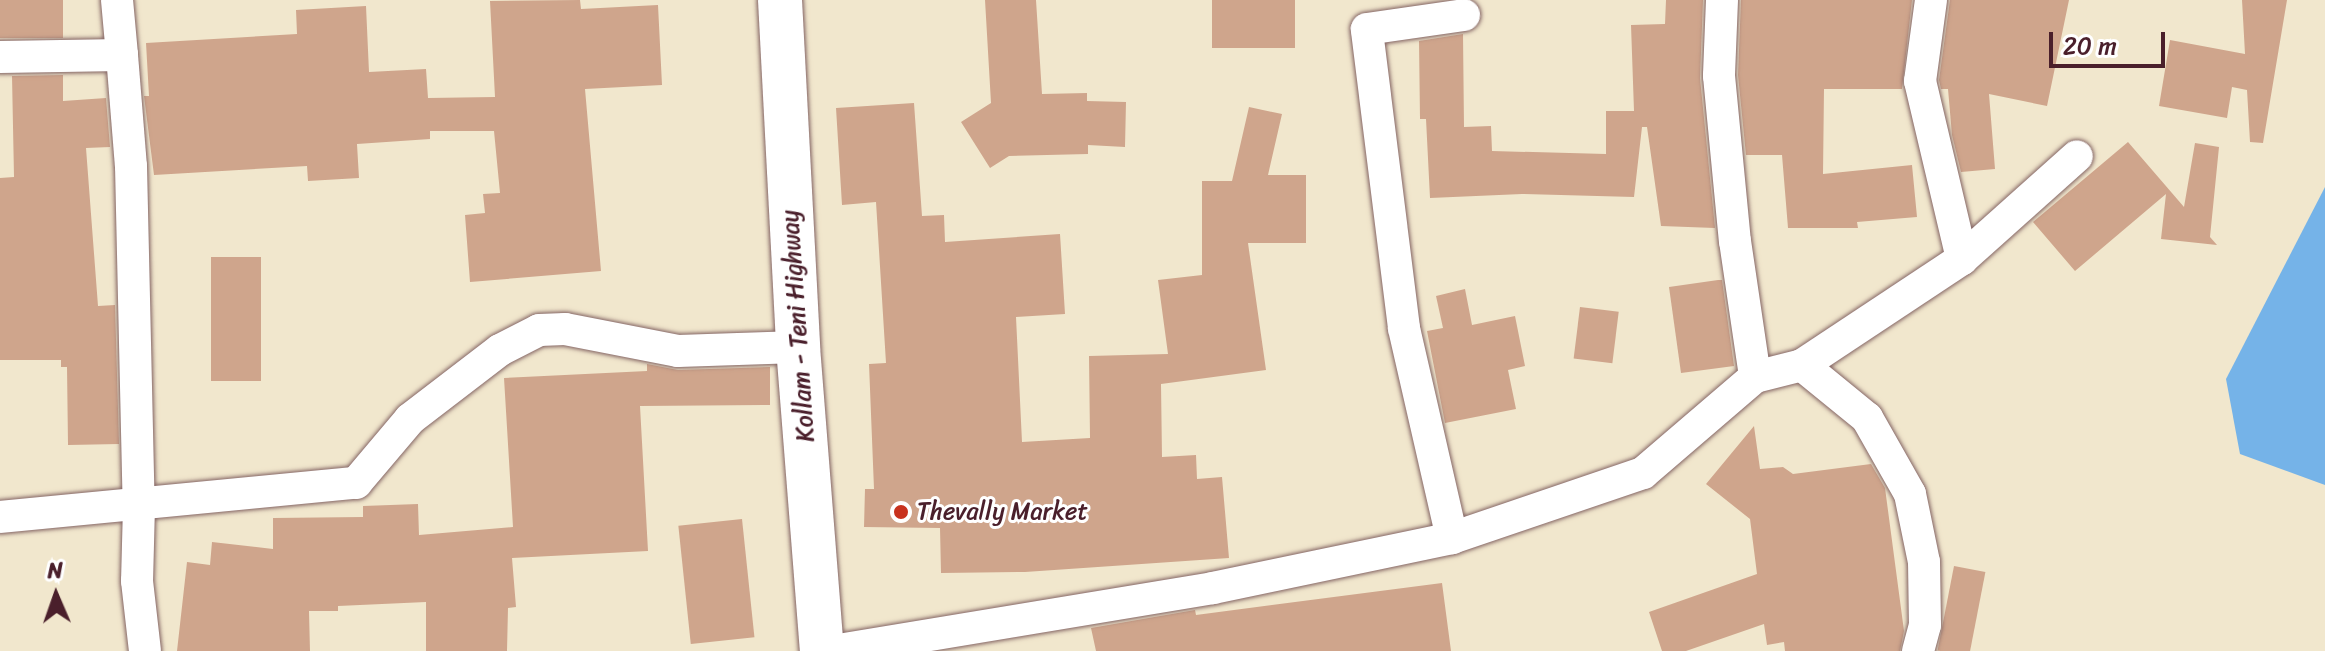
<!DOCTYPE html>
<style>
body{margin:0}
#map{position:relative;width:2325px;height:651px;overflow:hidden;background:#f1e7cd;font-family:Sriracha,sans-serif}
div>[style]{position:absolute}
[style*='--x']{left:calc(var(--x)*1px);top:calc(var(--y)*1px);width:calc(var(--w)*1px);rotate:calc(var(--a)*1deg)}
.water>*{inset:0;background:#75b3e8}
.building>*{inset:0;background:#cfa58c;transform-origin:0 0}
.roads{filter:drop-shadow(0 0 2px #846564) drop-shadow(0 0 2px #846564)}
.street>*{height:32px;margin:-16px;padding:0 16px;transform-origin:16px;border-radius:16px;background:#fff}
.primary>*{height:44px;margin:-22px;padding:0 22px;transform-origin:22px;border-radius:22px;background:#fff}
.dots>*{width:22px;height:22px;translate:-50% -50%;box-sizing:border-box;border:4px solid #fff;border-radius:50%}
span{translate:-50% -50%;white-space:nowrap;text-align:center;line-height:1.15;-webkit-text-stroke:6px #fff;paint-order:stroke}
.street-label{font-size:24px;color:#4a1f2b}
.poi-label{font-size:24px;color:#4a1f2b}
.left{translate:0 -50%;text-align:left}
.north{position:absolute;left:16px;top:555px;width:80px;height:80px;-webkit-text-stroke:6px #fff;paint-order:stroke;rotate:358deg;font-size:22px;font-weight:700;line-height:32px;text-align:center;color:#4a1f2b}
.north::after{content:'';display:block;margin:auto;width:28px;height:36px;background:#4a1f2b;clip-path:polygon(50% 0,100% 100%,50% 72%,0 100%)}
.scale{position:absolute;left:2049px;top:32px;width:116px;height:36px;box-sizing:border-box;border:4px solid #4a1f2b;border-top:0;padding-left:10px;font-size:24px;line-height:28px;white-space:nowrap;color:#4a1f2b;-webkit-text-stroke:6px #fff;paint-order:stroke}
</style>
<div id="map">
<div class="water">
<i style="clip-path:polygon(2325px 187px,2325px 485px,2240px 454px,2226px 379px)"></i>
</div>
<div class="building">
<i style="left:0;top:0;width:63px;height:38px"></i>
<i style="clip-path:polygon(580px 0,581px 9px,658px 5px,662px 85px,585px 89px,601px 271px,470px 282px,465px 215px,485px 213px,483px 194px,500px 193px,494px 131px,430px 131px,430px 139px,357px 144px,359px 178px,308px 181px,307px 166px,154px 175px,144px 96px,149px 96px,146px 43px,297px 34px,296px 10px,366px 6px,369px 72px,426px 69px,428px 98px,495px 97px,490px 1px)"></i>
<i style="clip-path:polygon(985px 0,1036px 0,1042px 94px,1087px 93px,1087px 101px,1126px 102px,1125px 147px,1088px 145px,1088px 154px,1009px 156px,990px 168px,961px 122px,991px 103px)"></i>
<i style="left:1212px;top:0;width:83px;height:48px"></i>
<i style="clip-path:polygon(1666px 0,1703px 0,1700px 78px,1715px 228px,1661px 226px,1647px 127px,1642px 127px,1634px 197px,1522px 194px,1430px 198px,1426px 119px,1420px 119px,1419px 41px,1463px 34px,1464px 127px,1491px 126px,1492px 151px,1606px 154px,1606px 111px,1634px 111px,1631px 25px,1665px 24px)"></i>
<i style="clip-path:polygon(1741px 0,1912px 0,1902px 89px,1824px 89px,1823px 174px,1912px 165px,1917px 217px,1857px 222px,1858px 228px,1788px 228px,1782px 155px,1746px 155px,1738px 75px)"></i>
<i style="clip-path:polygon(1950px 0,2069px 0,2047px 106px,1989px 94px,1995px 169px,1961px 172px,1952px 135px,1948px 89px,1941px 89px,1939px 80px)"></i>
<i style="clip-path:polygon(2242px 0,2287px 0,2263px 143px,2250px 142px,2247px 90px,2232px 87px,2227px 118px,2159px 106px,2170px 40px,2245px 54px)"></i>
<i style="clip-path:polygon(63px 75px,63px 101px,106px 98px,110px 147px,86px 148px,98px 306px,115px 305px,119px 444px,68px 445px,67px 367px,61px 367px,61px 360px,0 360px,0 178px,14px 177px,12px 76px)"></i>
<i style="clip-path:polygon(914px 103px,922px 216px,944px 215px,945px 242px,1060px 234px,1065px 314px,1016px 317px,1022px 442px,1090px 438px,1089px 356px,1168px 354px,1158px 280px,1202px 275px,1202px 181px,1232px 181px,1249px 107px,1282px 114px,1268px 175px,1306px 175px,1306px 243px,1248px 243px,1266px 370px,1161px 384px,1162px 457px,1196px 455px,1197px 479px,1222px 477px,1229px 558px,1025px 572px,941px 573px,940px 528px,864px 527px,865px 489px,874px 489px,869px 364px,886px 363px,876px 202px,842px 205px,836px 108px)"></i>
<i style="clip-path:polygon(2128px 142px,2184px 207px,2195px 143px,2219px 147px,2210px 237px,2217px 245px,2161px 239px,2166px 194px,2075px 271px,2033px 222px)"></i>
<i style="left:211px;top:257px;width:50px;height:124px"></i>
<i style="clip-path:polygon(1718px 280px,1722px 280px,1734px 366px,1681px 373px,1669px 287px)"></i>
<i style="clip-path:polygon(1465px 289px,1472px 325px,1515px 316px,1525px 366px,1508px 370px,1516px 409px,1445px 423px,1427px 331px,1443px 328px,1436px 296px)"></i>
<i style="left:1580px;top:307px;width:39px;height:52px;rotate:7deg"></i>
<i style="clip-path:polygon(647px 364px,678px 370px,770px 367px,770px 405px,640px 406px,648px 551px,512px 558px,516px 607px,508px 608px,507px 651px,426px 651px,426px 602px,338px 606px,338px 611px,309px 611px,310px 651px,177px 651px,187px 562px,210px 565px,212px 542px,273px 549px,273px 518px,363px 517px,363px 506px,418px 504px,419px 535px,513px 527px,504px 378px,647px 371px)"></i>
<i style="clip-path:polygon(1754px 426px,1760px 469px,1783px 467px,1793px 474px,1871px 464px,1885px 488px,1904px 631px,1900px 651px,1785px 651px,1784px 642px,1767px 645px,1764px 624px,1686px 651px,1662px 651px,1649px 612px,1757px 574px,1750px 519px,1706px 484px)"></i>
<i style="left:742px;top:519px;width:119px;height:64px;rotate:84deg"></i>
<i style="left:1954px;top:566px;width:32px;height:86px;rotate:11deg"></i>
<i style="clip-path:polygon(1442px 583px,1451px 651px,1096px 651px,1091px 628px,1195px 610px,1196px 615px)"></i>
</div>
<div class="roads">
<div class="street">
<i style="--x:117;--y:0;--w:55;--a:84.8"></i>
<i style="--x:1722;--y:0;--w:76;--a:92.3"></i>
<i style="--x:1719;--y:76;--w:166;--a:84.5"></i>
<i style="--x:1735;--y:241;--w:137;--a:81.6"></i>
<i style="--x:1931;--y:0;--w:82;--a:97.7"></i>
<i style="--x:1920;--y:81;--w:183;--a:76.7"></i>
<i style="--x:0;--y:57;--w:122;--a:-0.9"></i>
<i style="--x:122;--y:55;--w:111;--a:85.4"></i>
<i style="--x:131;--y:166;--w:340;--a:88.7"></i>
<i style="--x:139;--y:506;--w:75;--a:91.5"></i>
<i style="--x:137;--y:581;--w:70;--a:83.5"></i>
<i style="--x:1802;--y:365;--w:84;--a:39.2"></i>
<i style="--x:1867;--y:418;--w:87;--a:60.5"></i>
<i style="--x:1910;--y:494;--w:69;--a:78.4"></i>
<i style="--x:1924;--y:562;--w:63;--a:89.1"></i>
<i style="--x:1925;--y:625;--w:27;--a:105"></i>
<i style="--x:0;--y:517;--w:358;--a:-5.5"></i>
<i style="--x:356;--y:483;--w:84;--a:-49.8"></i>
<i style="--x:410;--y:419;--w:113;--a:-37.5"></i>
<i style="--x:500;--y:350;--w:44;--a:-27.1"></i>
<i style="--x:539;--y:330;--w:26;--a:-2"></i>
<i style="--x:565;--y:329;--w:115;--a:11"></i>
<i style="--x:678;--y:351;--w:120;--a:-1.9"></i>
<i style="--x:1452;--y:538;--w:215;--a:-102.9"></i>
<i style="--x:1404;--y:328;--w:301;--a:-97.1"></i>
<i style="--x:1367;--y:29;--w:98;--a:-8.2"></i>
<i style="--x:833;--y:651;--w:385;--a:-9.4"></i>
<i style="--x:1213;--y:588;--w:244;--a:-11.8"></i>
<i style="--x:1452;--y:538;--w:202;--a:-18.8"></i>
<i style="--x:1643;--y:473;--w:148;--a:-40.6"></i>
<i style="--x:1755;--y:377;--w:49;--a:-14.3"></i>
<i style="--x:1802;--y:365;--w:192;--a:-33.5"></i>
<i style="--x:1962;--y:259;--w:154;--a:-41.8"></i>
</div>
<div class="primary">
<i style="--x:780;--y:0;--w:347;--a:87"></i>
<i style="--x:798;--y:347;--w:305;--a:85.5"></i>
</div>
</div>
<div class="dots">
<i style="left:901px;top:512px;background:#c8321e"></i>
</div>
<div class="street-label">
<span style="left:798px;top:326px;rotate:-94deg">Kollam - Teni Highway</span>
</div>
<div class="poi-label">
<span class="left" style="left:917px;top:512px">Thevally Market</span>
</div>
<div class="north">N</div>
<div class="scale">20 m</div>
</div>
